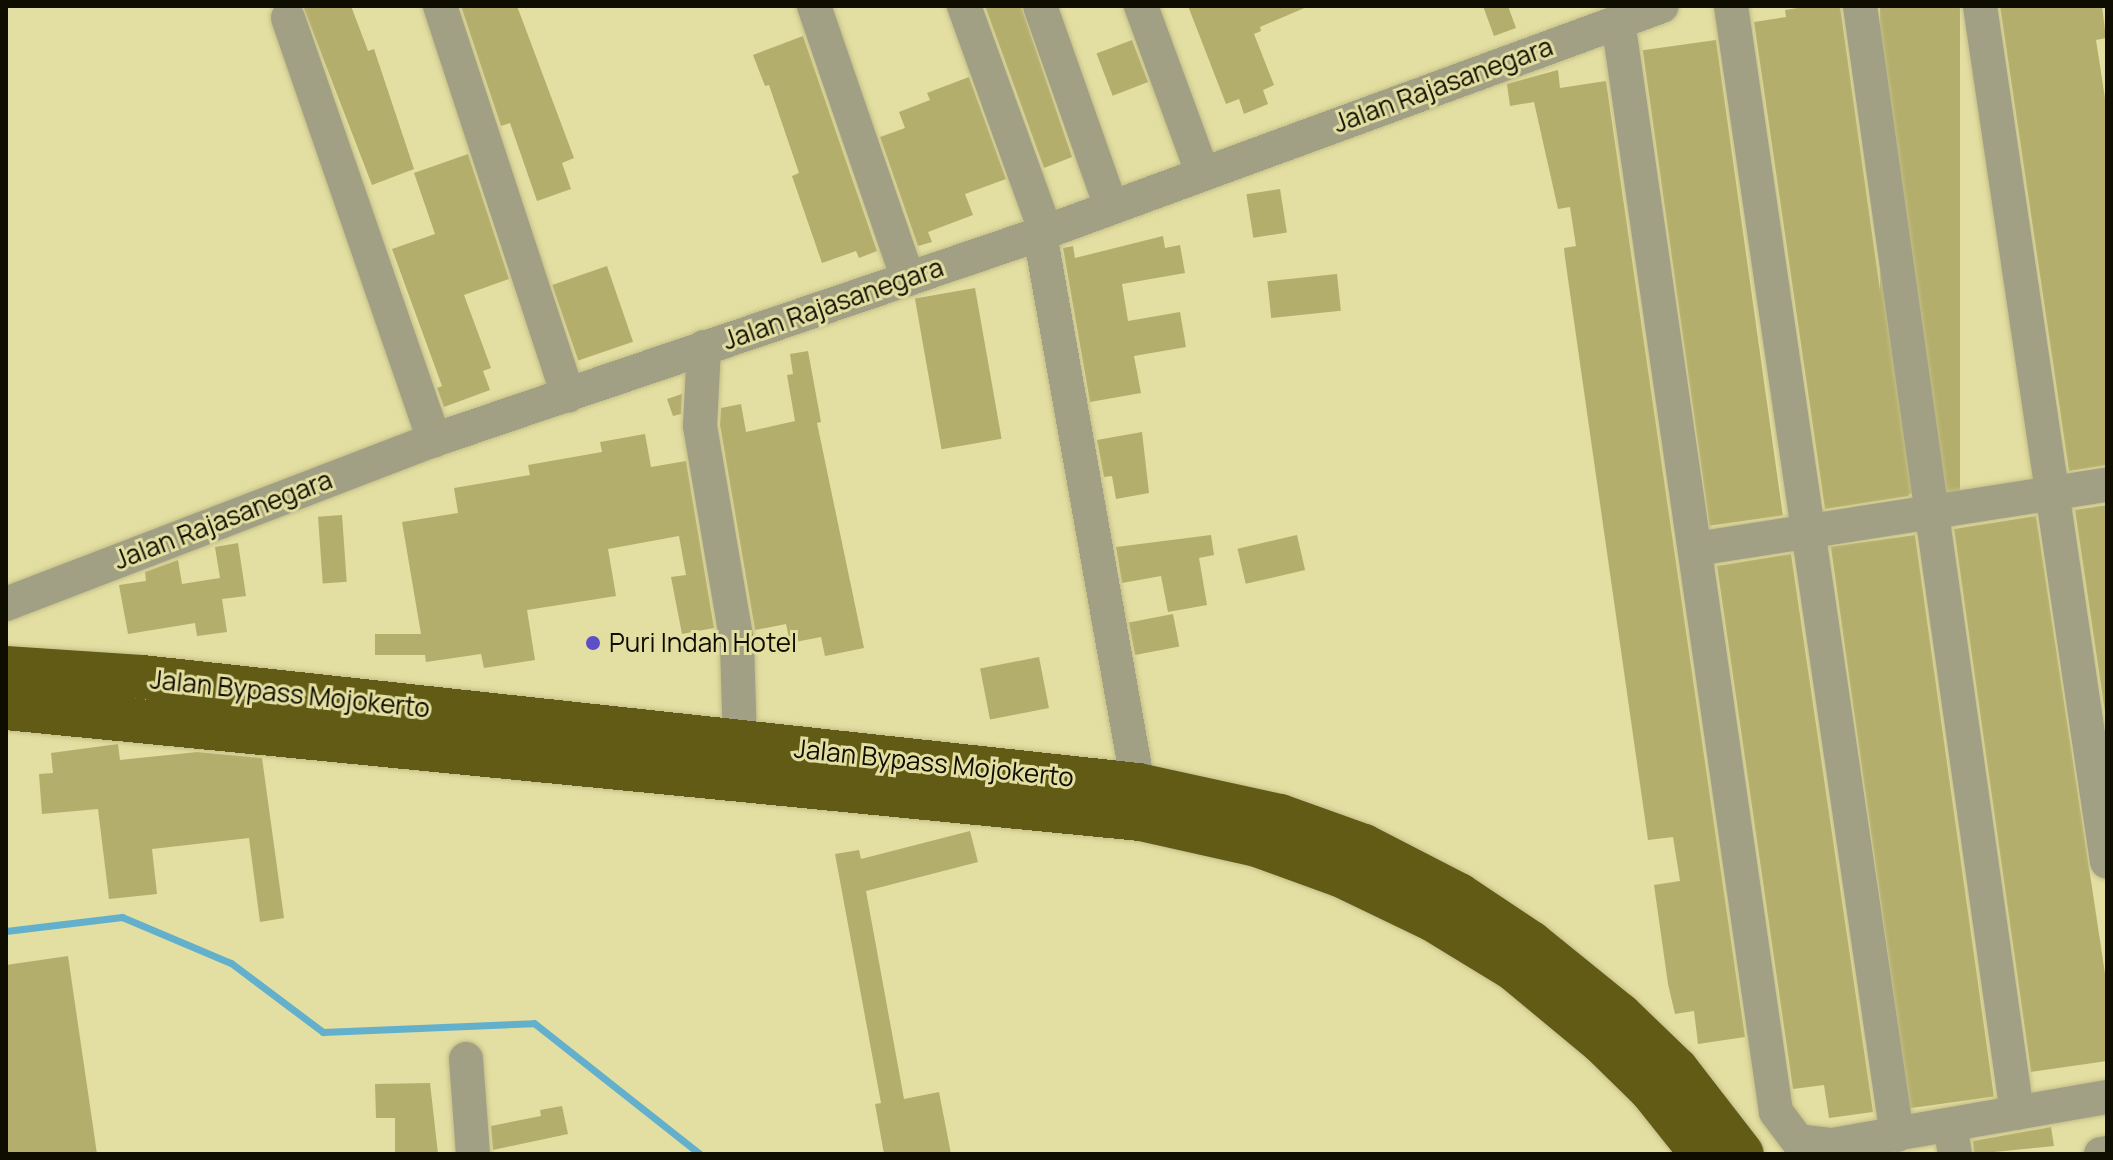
<!DOCTYPE html>
<style>
body{margin:0}
#map{position:relative;width:2113px;height:1160px;overflow:hidden;background:#e3dea1;font-family:Manrope,sans-serif}
div>[style]{position:absolute}
[style*='--x']{left:calc(var(--x)*1px);top:calc(var(--y)*1px);width:calc(var(--w)*1px);rotate:calc(var(--a)*1deg)}
.stream>*{height:7px;margin:-3.5px;padding:0 3.5px;transform-origin:3.5px;border-radius:3.5px;background:#63b0cd}
.building>*{inset:0;background:#b4ae6c;transform-origin:0 0}
.roads{filter:drop-shadow(0 0 2px #c1bd87) drop-shadow(0 0 2px #c1bd87)}
.minor>*{height:34px;margin:-17px;padding:0 17px;transform-origin:17px;border-radius:17px;background:#a19f84}
.highway>*{height:44px;margin:-22px;padding:0 22px;transform-origin:22px;border-radius:22px;background:#615b16}
.dots>*{width:22px;height:22px;translate:-50% -50%;box-sizing:border-box;border:4px solid #e3dea1;border-radius:50%}
span{translate:-50% -50%;white-space:nowrap;text-align:center;line-height:1.15;-webkit-text-stroke:6px #e3dea1;paint-order:stroke}
.street-label{font-size:26px;color:#0f0d00}
.poi-label{font-size:26px;color:#0f0d00}
.left{translate:0 -50%;text-align:left}
.frame{position:absolute;inset:0;border:8px solid #0f0d00;pointer-events:none}
</style>
<div id="map">
<div class="stream">
<i style="--x:6;--y:931;--w:117;--a:-6.9"></i>
<i style="--x:122;--y:917;--w:118;--a:22.9"></i>
<i style="--x:231;--y:963;--w:115;--a:36.9"></i>
<i style="--x:323;--y:1032;--w:211;--a:-2.4"></i>
<i style="--x:534;--y:1023;--w:211;--a:38.3"></i>
</div>
<div class="building">
<i style="clip-path:polygon(303px 6px,351px 6px,368px 51px,374px 49px,414px 169px,372px 185px)"></i>
<i style="clip-path:polygon(461px 6px,517px 6px,574px 158px,562px 163px,571px 189px,537px 201px,510px 123px,501px 126px)"></i>
<i style="clip-path:polygon(985px 6px,1021px 6px,1072px 157px,1044px 168px)"></i>
<i style="clip-path:polygon(1188px 6px,1309px 6px,1260px 27px,1261px 31px,1254px 34px,1274px 85px,1263px 90px,1268px 104px,1244px 114px,1239px 99px,1226px 104px)"></i>
<i style="clip-path:polygon(1483px 6px,1508px 6px,1516px 28px,1494px 36px)"></i>
<i style="clip-path:polygon(1811px 6px,1840px 6px,1909px 496px,1825px 509px,1754px 22px,1786px 17px,1785px 10px)"></i>
<i style="left:1880px;top:6px;width:80px;height:488px"></i>
<i style="clip-path:polygon(2000px 6px,2102px 6px,2106px 38px,2096px 40px,2107px 111px,2107px 465px,2069px 471px)"></i>
<i style="clip-path:polygon(803px 36px,877px 251px,859px 258px,856px 251px,822px 263px,792px 176px,799px 173px,769px 85px,765px 86px,753px 55px)"></i>
<i style="left:1132px;top:40px;width:45px;height:38px;rotate:69deg"></i>
<i style="left:1716px;top:40px;width:480px;height:74px;rotate:82deg"></i>
<i style="clip-path:polygon(1558px 70px,1560px 88px,1606px 81px,1745px 1037px,1698px 1044px,1694px 1011px,1675px 1014px,1668px 984px,1654px 885px,1680px 881px,1673px 837px,1648px 840px,1565px 258px,1564px 248px,1576px 246px,1570px 207px,1558px 209px,1534px 102px,1510px 106px,1507px 84px)"></i>
<i style="clip-path:polygon(969px 77px,1006px 179px,965px 194px,973px 215px,928px 232px,932px 242px,918px 246px,880px 137px,905px 128px,899px 112px,930px 100px,927px 93px)"></i>
<i style="clip-path:polygon(468px 154px,509px 279px,464px 295px,491px 368px,483px 371px,490px 390px,444px 407px,437px 388px,442px 386px,392px 249px,435px 234px,414px 173px)"></i>
<i style="left:1280px;top:189px;width:44px;height:34px;rotate:81deg"></i>
<i style="clip-path:polygon(1163px 236px,1165px 248px,1180px 245px,1185px 273px,1122px 284px,1128px 321px,1180px 312px,1186px 347px,1134px 356px,1141px 393px,1090px 402px,1063px 248px,1073px 246px,1075px 258px)"></i>
<i style="left:607px;top:266px;width:80px;height:58px;rotate:71deg"></i>
<i style="left:1337px;top:274px;width:37px;height:70px;rotate:84deg"></i>
<i style="left:975px;top:288px;width:153px;height:61px;rotate:80deg"></i>
<i style="clip-path:polygon(808px 351px,821px 422px,817px 423px,864px 648px,825px 656px,821px 637px,790px 643px,786px 624px,755px 630px,720px 425px,721px 408px,741px 404px,746px 432px,795px 421px,787px 375px,793px 374px,790px 354px)"></i>
<i style="clip-path:polygon(682px 394px,681px 414px,673px 416px,667px 399px)"></i>
<i style="clip-path:polygon(1142px 432px,1149px 493px,1116px 499px,1112px 476px,1104px 477px,1097px 440px)"></i>
<i style="clip-path:polygon(645px 434px,651px 467px,686px 461px,714px 628px,682px 634px,671px 577px,686px 575px,679px 536px,608px 549px,616px 596px,527px 610px,535px 660px,484px 668px,481px 654px,426px 662px,425px 655px,375px 655px,375px 634px,421px 634px,402px 522px,458px 513px,454px 488px,530px 475px,528px 465px,602px 452px,600px 442px)"></i>
<i style="clip-path:polygon(2107px 505px,2107px 726px,2075px 510px)"></i>
<i style="left:342px;top:515px;width:67px;height:24px;rotate:86deg"></i>
<i style="clip-path:polygon(2036px 516px,2107px 987px,2107px 1061px,2031px 1072px,1954px 529px)"></i>
<i style="clip-path:polygon(1211px 535px,1214px 555px,1199px 558px,1207px 605px,1168px 612px,1161px 576px,1122px 583px,1116px 547px)"></i>
<i style="left:1297px;top:535px;width:36px;height:61px;rotate:77deg"></i>
<i style="left:1915px;top:535px;width:567px;height:85px;rotate:82deg"></i>
<i style="clip-path:polygon(238px 543px,246px 596px,222px 599px,227px 632px,197px 636px,195px 623px,128px 634px,119px 585px,146px 581px,145px 572px,178px 560px,182px 584px,220px 578px,215px 547px)"></i>
<i style="clip-path:polygon(1791px 554px,1873px 1112px,1829px 1118px,1824px 1085px,1793px 1089px,1717px 566px)"></i>
<i style="left:1173px;top:614px;width:33px;height:45px;rotate:79deg"></i>
<i style="left:1039px;top:657px;width:52px;height:60px;rotate:79deg"></i>
<i style="clip-path:polygon(118px 744px,120px 760px,197px 752px,262px 758px,284px 918px,260px 922px,249px 838px,152px 849px,157px 894px,109px 899px,98px 809px,42px 814px,39px 774px,53px 773px,51px 753px)"></i>
<i style="clip-path:polygon(970px 831px,978px 862px,866px 891px,904px 1099px,939px 1092px,951px 1154px,884px 1154px,875px 1104px,881px 1103px,835px 854px,859px 850px,861px 859px)"></i>
<i style="clip-path:polygon(68px 956px,97px 1154px,6px 1154px,6px 965px)"></i>
<i style="clip-path:polygon(430px 1083px,438px 1154px,395px 1153px,395px 1118px,376px 1118px,375px 1084px)"></i>
<i style="clip-path:polygon(562px 1106px,568px 1134px,493px 1150px,491px 1126px,541px 1116px,540px 1110px)"></i>
<i style="clip-path:polygon(2051px 1127px,2054px 1146px,1974px 1154px,1973px 1141px)"></i>
</div>
<div class="roads">
<div class="minor">
<i style="--x:440;--y:6;--w:410;--a:71.8"></i>
<i style="--x:814;--y:6;--w:289;--a:71"></i>
<i style="--x:964;--y:6;--w:240;--a:70.1"></i>
<i style="--x:1040;--y:6;--w:212;--a:70.5"></i>
<i style="--x:1141;--y:6;--w:177;--a:69.8"></i>
<i style="--x:1731;--y:6;--w:1141;--a:81.64"></i>
<i style="--x:1860;--y:6;--w:1118;--a:81.93"></i>
<i style="--x:1980;--y:6;--w:865;--a:81.56"></i>
<i style="--x:288;--y:18;--w:447;--a:70.9"></i>
<i style="--x:1618;--y:21;--w:1102;--a:81.76"></i>
<i style="--x:1776;--y:1112;--w:36;--a:53"></i>
<i style="--x:1798;--y:1141;--w:34;--a:7"></i>
<i style="--x:1832;--y:1145;--w:279;--a:-9.9"></i>
<i style="--x:1040;--y:234;--w:560;--a:79.91"></i>
<i style="--x:704;--y:347;--w:79;--a:92.9"></i>
<i style="--x:700;--y:426;--w:220;--a:80.3"></i>
<i style="--x:737;--y:643;--w:100;--a:88.3"></i>
<i style="--x:1696;--y:549;--w:416;--a:-8.9"></i>
<i style="--x:6;--y:604;--w:458;--a:-21"></i>
<i style="--x:434;--y:440;--w:640;--a:-18.77"></i>
<i style="--x:1040;--y:234;--w:662;--a:-20.13"></i>
<i style="--x:466;--y:1059;--w:95;--a:85.8"></i>
<i style="--x:1950;--y:1126;--w:28;--a:80"></i>
<i style="--x:2101;--y:1154;--w:6;--a:-9"></i>
</div>
<div class="highway">
<i style="--x:6;--y:668;--w:136;--a:3.8"></i>
<i style="--x:142;--y:677;--w:1002;--a:6.19"></i>
<i style="--x:1138;--y:785;--w:145;--a:12.3"></i>
<i style="--x:1280;--y:816;--w:89;--a:19.7"></i>
<i style="--x:1364;--y:846;--w:107;--a:27.3"></i>
<i style="--x:1459;--y:895;--w:87;--a:33.7"></i>
<i style="--x:1531;--y:943;--w:114;--a:39"></i>
<i style="--x:1620;--y:1015;--w:79;--a:44"></i>
<i style="--x:1677;--y:1070;--w:106;--a:52.3"></i>
<i style="--x:6;--y:708;--w:1140;--a:5.59"></i>
<i style="--x:1141;--y:819;--w:119;--a:12.6"></i>
<i style="--x:1257;--y:845;--w:88;--a:19.9"></i>
<i style="--x:1340;--y:875;--w:102;--a:25.6"></i>
<i style="--x:1432;--y:919;--w:96;--a:31.4"></i>
<i style="--x:1514;--y:969;--w:114;--a:39.7"></i>
<i style="--x:1602;--y:1042;--w:69;--a:44.4"></i>
<i style="--x:1651;--y:1090;--w:82;--a:51.4"></i>
</div>
</div>
<div class="dots">
<i style="left:593px;top:643px;background:#5e4fc8"></i>
</div>
<div class="street-label">
<span style="left:1443px;top:85px;rotate:-20deg">Jalan Rajasanegara</span>
<span style="left:833px;top:304px;rotate:-19deg">Jalan Rajasanegara</span>
<span style="left:223px;top:520px;rotate:-21deg">Jalan Rajasanegara</span>
<span style="left:290px;top:694px;rotate:6deg">Jalan Bypass Mojokerto</span>
<span style="left:934px;top:763px;rotate:6deg">Jalan Bypass Mojokerto</span>
</div>
<div class="poi-label">
<span class="left" style="left:609px;top:643px">Puri Indah Hotel</span>
</div>
<div class="frame"></div>
</div>
